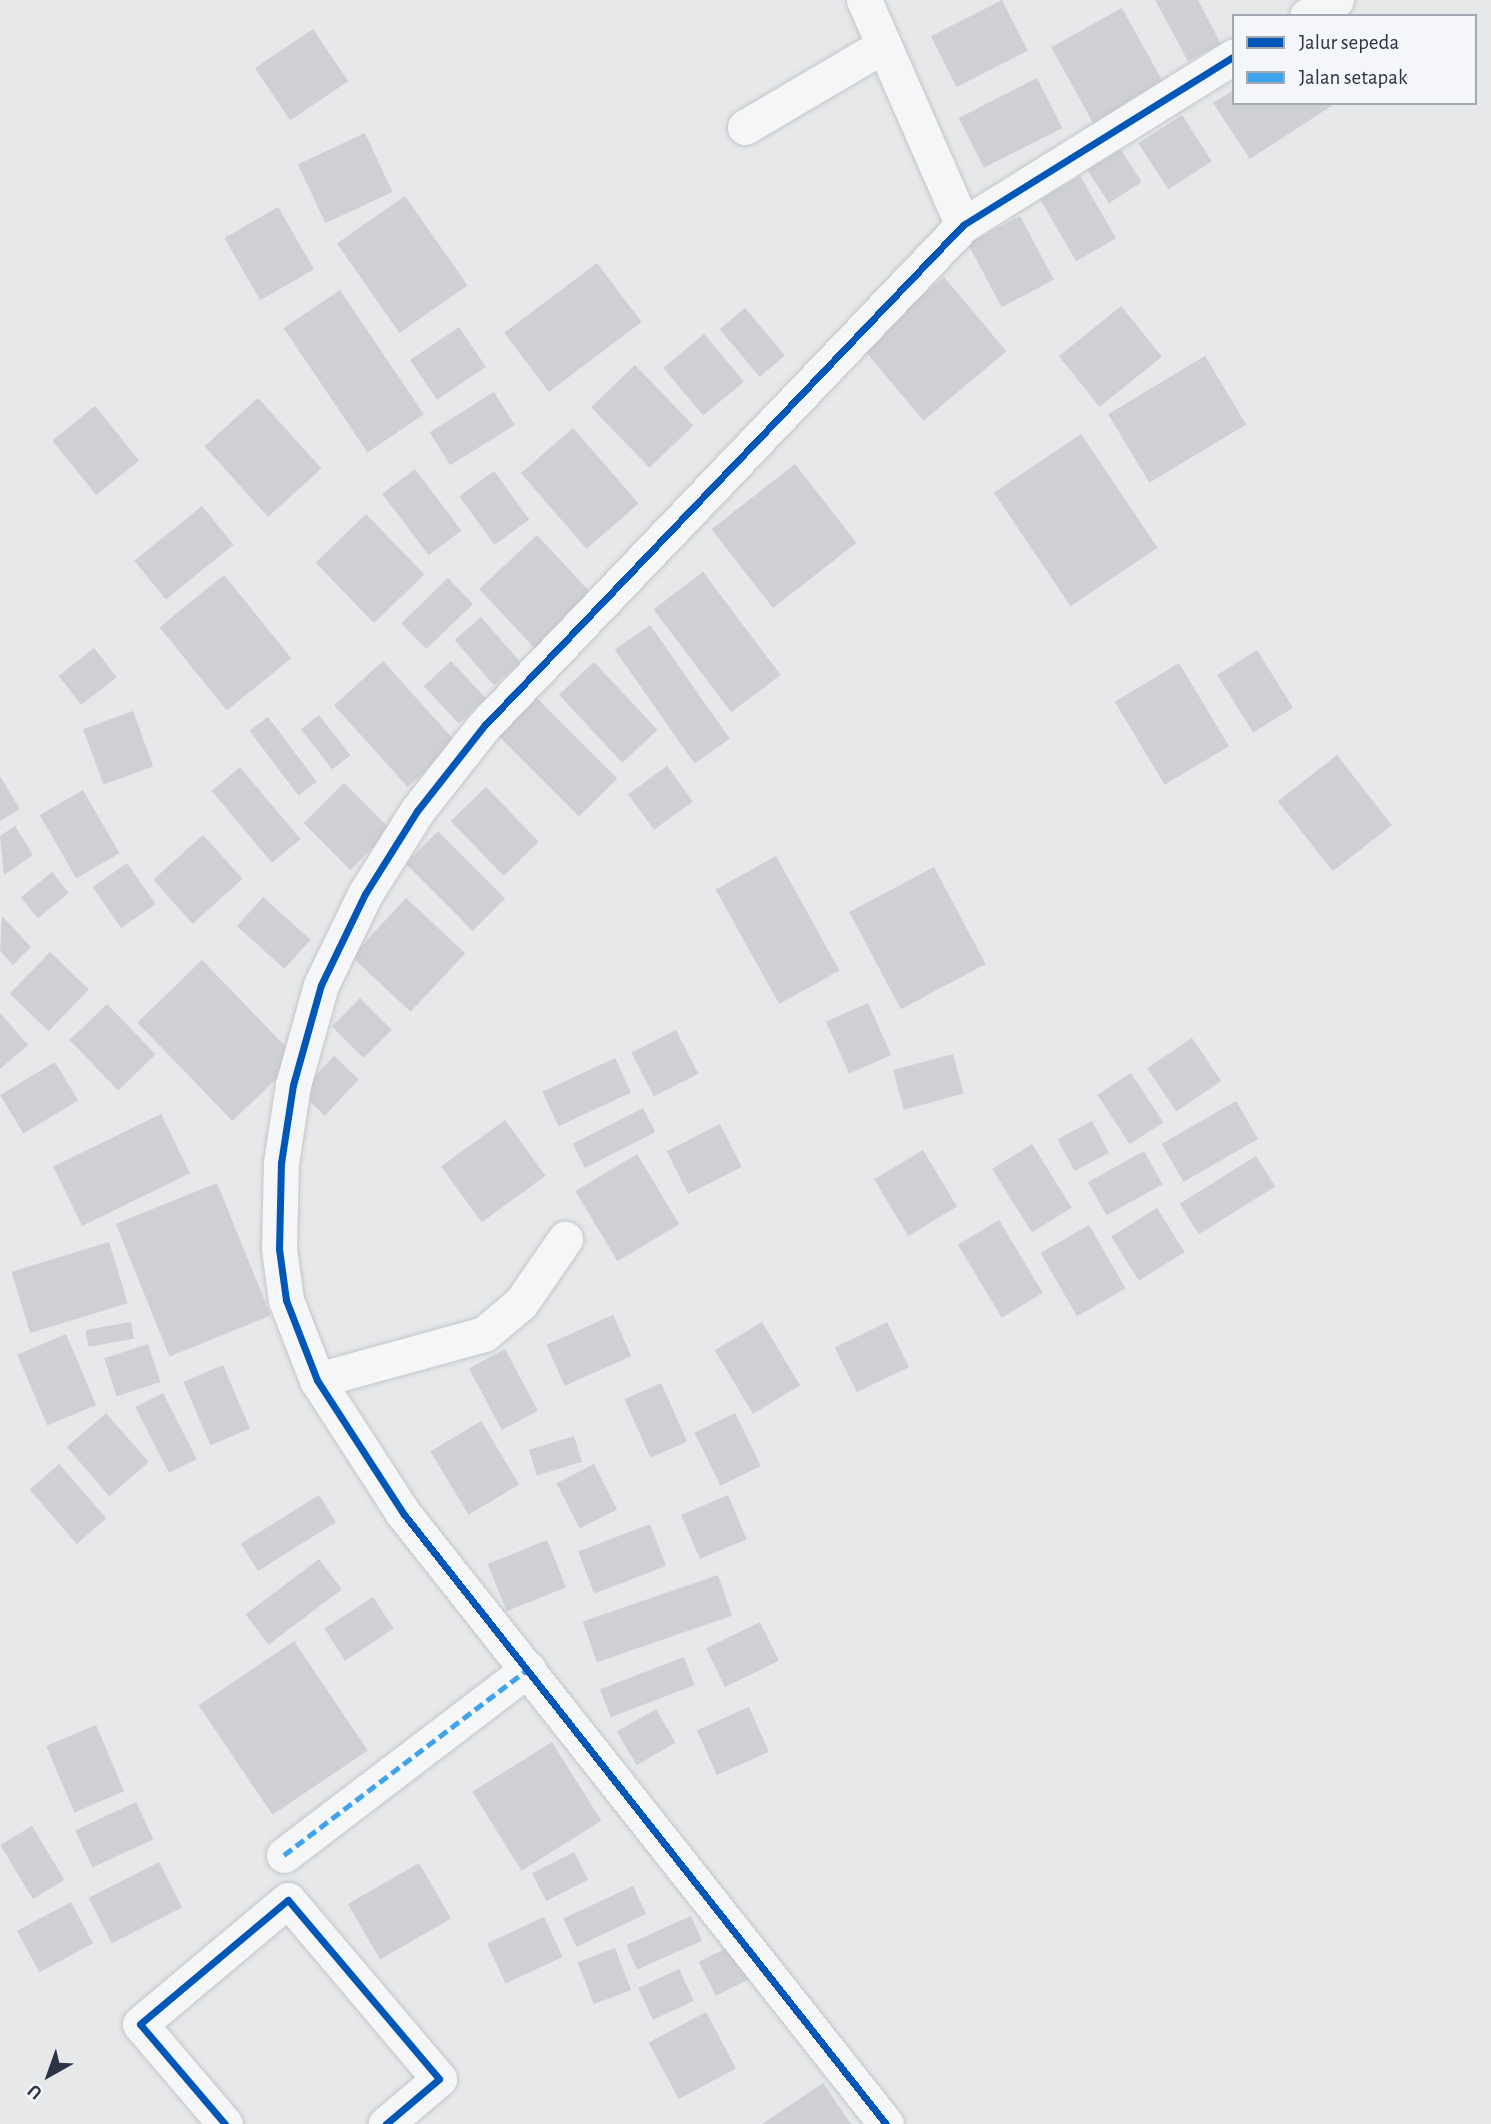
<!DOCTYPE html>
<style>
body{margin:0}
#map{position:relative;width:1491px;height:2124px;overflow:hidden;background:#e6e8ea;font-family:"Alegreya Sans",sans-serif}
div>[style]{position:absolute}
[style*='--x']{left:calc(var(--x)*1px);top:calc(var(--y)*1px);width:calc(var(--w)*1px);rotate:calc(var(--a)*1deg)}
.building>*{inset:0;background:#ced0d3;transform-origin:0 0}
.roads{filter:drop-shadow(0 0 2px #c4c6c8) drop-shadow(0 0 2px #c4c6c8)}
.minor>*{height:35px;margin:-17.5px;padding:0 17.5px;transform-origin:17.5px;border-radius:17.5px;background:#f5f6f7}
.quiet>*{height:5px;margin-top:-2.5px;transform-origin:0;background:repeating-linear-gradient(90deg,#3ea3ec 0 10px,transparent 0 15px)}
.cycleway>*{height:7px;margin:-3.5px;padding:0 3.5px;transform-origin:3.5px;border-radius:3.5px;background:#0057b8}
span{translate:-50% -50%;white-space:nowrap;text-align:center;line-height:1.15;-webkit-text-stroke:5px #f4f6f9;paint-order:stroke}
.legend{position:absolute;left:1232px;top:14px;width:245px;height:91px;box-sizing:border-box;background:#f4f6f9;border:2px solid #a4a8b1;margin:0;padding:9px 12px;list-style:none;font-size:21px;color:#2b3445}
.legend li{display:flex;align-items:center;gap:14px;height:35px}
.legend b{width:35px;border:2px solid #a4a8b1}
.north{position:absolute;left:14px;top:2040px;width:70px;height:70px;-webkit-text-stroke:5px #f4f6f9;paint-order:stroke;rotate:220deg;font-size:19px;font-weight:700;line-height:28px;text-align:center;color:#2b3445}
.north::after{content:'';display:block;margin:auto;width:24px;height:32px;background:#2b3445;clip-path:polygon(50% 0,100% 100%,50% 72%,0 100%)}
</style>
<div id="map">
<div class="building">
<i style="left:1002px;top:0;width:57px;height:80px;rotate:63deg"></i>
<i style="clip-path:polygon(1155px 0,1198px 0,1221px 44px,1188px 61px)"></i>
<i style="left:1122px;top:8px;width:92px;height:81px;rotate:61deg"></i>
<i style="left:313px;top:29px;width:63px;height:70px;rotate:56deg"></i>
<i style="left:1037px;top:78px;width:56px;height:88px;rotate:63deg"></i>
<i style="clip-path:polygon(1234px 90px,1234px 103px,1336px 103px,1250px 159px,1213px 103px)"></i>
<i style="left:1182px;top:115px;width:55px;height:52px;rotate:57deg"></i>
<i style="left:365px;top:133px;width:65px;height:74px;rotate:65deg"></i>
<i style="left:1115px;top:141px;width:49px;height:39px;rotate:57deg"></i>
<i style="left:1080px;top:176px;width:72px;height:46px;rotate:60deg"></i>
<i style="left:405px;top:196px;width:109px;height:83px;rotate:55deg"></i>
<i style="left:278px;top:207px;width:72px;height:62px;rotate:60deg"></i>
<i style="left:1020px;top:216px;width:72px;height:59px;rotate:62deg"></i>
<i style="left:597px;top:263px;width:74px;height:116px;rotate:53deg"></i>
<i style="left:944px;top:277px;width:97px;height:108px;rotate:50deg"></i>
<i style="left:340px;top:290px;width:150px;height:68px;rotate:56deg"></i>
<i style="left:1121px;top:306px;width:65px;height:80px;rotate:51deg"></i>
<i style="left:745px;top:308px;width:62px;height:33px;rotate:50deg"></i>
<i style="left:459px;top:327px;width:48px;height:59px;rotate:56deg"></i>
<i style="left:704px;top:334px;width:62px;height:53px;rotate:50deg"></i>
<i style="left:1205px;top:356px;width:80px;height:113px;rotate:59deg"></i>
<i style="left:635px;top:365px;width:84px;height:61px;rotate:46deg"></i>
<i style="left:494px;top:392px;width:39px;height:76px;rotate:58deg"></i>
<i style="left:258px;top:398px;width:95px;height:72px;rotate:48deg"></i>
<i style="left:95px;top:406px;width:70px;height:55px;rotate:51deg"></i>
<i style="left:573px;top:428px;width:100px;height:69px;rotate:49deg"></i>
<i style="left:1081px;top:434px;width:137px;height:105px;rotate:56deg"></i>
<i style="left:795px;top:464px;width:100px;height:106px;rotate:52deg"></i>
<i style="left:415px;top:469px;width:77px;height:41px;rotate:53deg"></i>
<i style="left:494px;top:471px;width:60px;height:43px;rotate:54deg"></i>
<i style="left:202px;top:506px;width:50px;height:87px;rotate:51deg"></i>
<i style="left:366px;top:514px;width:84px;height:70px;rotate:46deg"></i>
<i style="left:537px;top:535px;width:86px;height:79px;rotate:47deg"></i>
<i style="left:703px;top:572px;width:129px;height:62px;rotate:53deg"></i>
<i style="left:224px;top:575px;width:107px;height:83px;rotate:51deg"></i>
<i style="left:448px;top:578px;width:36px;height:65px;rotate:46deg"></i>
<i style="left:481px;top:617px;width:60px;height:35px;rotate:49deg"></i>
<i style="left:650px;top:625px;width:139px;height:43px;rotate:55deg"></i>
<i style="left:94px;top:648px;width:37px;height:45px;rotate:52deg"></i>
<i style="left:1257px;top:650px;width:68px;height:47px;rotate:58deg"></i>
<i style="left:383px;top:661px;width:110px;height:66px;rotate:48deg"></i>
<i style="left:451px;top:661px;width:51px;height:37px;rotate:47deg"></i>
<i style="left:594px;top:662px;width:93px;height:48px;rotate:47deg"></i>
<i style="left:1179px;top:663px;width:97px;height:75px;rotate:59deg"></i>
<i style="left:536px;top:697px;width:115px;height:54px;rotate:45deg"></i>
<i style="left:133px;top:711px;width:59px;height:53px;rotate:70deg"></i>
<i style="left:319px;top:715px;width:51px;height:23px;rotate:52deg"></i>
<i style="left:268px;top:717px;width:81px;height:23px;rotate:53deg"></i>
<i style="left:1337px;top:755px;width:89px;height:75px;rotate:52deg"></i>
<i style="left:667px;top:766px;width:44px;height:48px;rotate:54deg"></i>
<i style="left:240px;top:767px;width:94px;height:37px;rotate:50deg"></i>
<i style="clip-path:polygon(0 776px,20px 809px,0 821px)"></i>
<i style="left:344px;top:783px;width:66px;height:57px;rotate:45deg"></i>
<i style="left:486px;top:787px;width:76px;height:49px;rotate:46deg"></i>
<i style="left:83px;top:790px;width:73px;height:50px;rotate:60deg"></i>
<i style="clip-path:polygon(15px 826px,33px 855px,4px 875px,0 836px)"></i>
<i style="left:438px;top:831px;width:95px;height:46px;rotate:45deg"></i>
<i style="left:203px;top:835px;width:59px;height:67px;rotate:48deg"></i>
<i style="left:776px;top:856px;width:131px;height:69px;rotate:61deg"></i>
<i style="left:127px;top:863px;width:50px;height:42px;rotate:55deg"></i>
<i style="left:934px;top:867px;width:110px;height:96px;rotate:62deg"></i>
<i style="left:52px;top:872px;width:27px;height:40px;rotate:51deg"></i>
<i style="left:263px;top:897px;width:64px;height:39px;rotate:42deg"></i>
<i style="left:406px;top:898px;width:81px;height:80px;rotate:43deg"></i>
<i style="clip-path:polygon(2px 916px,31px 947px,13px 965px,0 951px)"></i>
<i style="left:50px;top:952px;width:54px;height:58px;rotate:44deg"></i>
<i style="left:202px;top:960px;width:137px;height:90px;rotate:46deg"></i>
<i style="left:360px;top:998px;width:45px;height:40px;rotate:45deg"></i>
<i style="left:868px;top:1003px;width:57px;height:46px;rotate:66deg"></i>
<i style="left:107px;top:1004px;width:70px;height:52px;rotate:46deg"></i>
<i style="clip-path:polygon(0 1013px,28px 1045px,0 1069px)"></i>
<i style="left:676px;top:1030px;width:49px;height:50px;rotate:63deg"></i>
<i style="left:1192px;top:1038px;width:52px;height:54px;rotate:56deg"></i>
<i style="left:953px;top:1054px;width:41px;height:62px;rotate:75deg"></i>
<i style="left:334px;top:1056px;width:34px;height:50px;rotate:43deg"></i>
<i style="left:615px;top:1058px;width:38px;height:80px;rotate:65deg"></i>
<i style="left:55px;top:1062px;width:45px;height:64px;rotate:59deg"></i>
<i style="left:1131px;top:1073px;width:59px;height:40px;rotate:57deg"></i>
<i style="left:1236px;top:1101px;width:44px;height:86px;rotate:60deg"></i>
<i style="left:643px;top:1108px;width:27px;height:79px;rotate:63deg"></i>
<i style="left:161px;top:1114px;width:66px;height:120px;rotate:64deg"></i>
<i style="left:505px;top:1120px;width:69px;height:79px;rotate:54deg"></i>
<i style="left:1092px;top:1121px;width:36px;height:39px;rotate:62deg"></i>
<i style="left:720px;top:1124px;width:48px;height:60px;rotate:63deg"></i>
<i style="left:1032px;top:1144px;width:75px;height:47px;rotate:58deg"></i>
<i style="left:923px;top:1150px;width:66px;height:57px;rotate:59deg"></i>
<i style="left:1144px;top:1151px;width:38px;height:64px;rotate:61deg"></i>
<i style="left:637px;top:1154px;width:82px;height:72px;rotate:59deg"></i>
<i style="left:1256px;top:1156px;width:36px;height:90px;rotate:58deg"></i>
<i style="left:217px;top:1183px;width:143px;height:109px;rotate:68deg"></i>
<i style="left:1157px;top:1208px;width:52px;height:54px;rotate:58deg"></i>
<i style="left:999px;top:1220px;width:85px;height:48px;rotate:59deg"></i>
<i style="left:1089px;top:1225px;width:73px;height:56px;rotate:60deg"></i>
<i style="left:109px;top:1242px;width:64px;height:102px;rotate:73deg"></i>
<i style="left:613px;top:1315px;width:45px;height:73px;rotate:66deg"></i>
<i style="left:131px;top:1322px;width:17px;height:46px;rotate:80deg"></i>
<i style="left:762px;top:1322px;width:74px;height:55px;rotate:59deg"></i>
<i style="left:887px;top:1322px;width:50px;height:58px;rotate:64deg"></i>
<i style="left:66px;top:1334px;width:77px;height:53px;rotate:67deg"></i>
<i style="left:148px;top:1344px;width:40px;height:46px;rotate:72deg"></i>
<i style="left:505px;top:1349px;width:70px;height:41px;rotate:62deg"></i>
<i style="left:223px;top:1365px;width:69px;height:43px;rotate:67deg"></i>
<i style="left:661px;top:1383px;width:64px;height:40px;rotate:66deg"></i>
<i style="left:163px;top:1393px;width:74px;height:31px;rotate:63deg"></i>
<i style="left:106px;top:1413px;width:65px;height:52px;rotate:49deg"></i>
<i style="left:735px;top:1413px;width:59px;height:45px;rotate:64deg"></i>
<i style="left:481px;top:1421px;width:74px;height:59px;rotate:59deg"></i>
<i style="left:574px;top:1436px;width:27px;height:47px;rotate:73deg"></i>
<i style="left:59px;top:1464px;width:72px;height:39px;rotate:49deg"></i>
<i style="left:594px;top:1464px;width:51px;height:42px;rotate:63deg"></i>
<i style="left:319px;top:1495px;width:32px;height:92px;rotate:58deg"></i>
<i style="left:728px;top:1495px;width:48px;height:51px;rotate:67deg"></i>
<i style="left:650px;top:1524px;width:45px;height:77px;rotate:69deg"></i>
<i style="left:547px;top:1540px;width:51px;height:64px;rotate:68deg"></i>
<i style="left:319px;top:1559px;width:38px;height:92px;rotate:53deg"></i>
<i style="left:718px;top:1575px;width:43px;height:143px;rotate:71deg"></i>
<i style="left:373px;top:1597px;width:38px;height:58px;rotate:57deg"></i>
<i style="left:760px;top:1622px;width:43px;height:60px;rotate:64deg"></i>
<i style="left:294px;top:1641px;width:132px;height:115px;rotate:56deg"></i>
<i style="left:684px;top:1657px;width:30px;height:90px;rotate:69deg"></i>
<i style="left:749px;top:1707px;width:49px;height:57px;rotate:66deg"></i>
<i style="left:656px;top:1709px;width:39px;height:45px;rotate:60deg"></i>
<i style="left:96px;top:1725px;width:72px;height:54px;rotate:67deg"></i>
<i style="left:552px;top:1742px;width:93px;height:94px;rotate:58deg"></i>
<i style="left:136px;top:1802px;width:41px;height:67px;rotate:65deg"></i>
<i style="left:32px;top:1826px;width:63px;height:37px;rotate:59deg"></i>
<i style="left:574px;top:1852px;width:31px;height:47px;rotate:63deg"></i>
<i style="left:159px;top:1862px;width:51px;height:79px;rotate:63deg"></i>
<i style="left:419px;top:1863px;width:64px;height:82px;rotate:60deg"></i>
<i style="left:633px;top:1886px;width:31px;height:77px;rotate:65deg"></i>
<i style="left:71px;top:1902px;width:47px;height:61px;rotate:62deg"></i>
<i style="left:691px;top:1916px;width:27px;height:71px;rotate:66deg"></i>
<i style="left:544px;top:1917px;width:44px;height:63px;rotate:65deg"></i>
<i style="left:738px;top:1942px;width:38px;height:44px;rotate:63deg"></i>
<i style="left:615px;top:1948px;width:45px;height:40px;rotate:69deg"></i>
<i style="left:679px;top:1969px;width:35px;height:45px;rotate:65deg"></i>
<i style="left:706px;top:2012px;width:64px;height:65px;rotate:62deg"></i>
<i style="clip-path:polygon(823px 2083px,851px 2124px,762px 2124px)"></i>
</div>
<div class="roads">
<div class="minor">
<i style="--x:864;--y:0;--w:246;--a:66.3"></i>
<i style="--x:1307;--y:16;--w:33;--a:-29"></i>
<i style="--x:745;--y:127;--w:161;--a:-30.5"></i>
<i style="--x:317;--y:1380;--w:173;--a:-15.4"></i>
<i style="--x:484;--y:1334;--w:48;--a:-40"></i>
<i style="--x:521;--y:1303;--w:78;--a:-55.5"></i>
<i style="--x:284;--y:1855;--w:307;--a:-37.3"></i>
<i style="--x:225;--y:2124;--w:131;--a:-130.4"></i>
<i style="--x:140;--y:2024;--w:193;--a:-40"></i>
<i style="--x:288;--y:1900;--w:234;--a:49.8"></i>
<i style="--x:439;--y:2079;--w:70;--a:139.7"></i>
<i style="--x:886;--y:2124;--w:779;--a:-128.33"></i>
<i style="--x:403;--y:1513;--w:158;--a:-122.9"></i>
<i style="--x:317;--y:1380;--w:86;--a:-111.2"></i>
<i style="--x:286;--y:1300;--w:51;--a:-97.8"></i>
<i style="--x:279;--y:1249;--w:86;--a:-88.7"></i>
<i style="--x:281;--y:1163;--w:79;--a:-81.3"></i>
<i style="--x:293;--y:1085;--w:104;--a:-74.4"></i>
<i style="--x:321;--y:985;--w:101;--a:-64.2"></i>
<i style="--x:365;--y:894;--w:98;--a:-57.9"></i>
<i style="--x:417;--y:811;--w:107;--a:-51.8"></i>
<i style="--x:483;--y:727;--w:695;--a:-46.28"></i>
<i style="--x:963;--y:225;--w:319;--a:-31.9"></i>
</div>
</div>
<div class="quiet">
<i style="--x:284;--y:1855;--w:307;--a:-37.3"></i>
</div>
<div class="cycleway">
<i style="--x:225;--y:2124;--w:131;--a:-130.4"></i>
<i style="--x:140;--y:2024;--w:193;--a:-40"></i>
<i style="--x:288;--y:1900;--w:234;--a:49.8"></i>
<i style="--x:439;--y:2079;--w:70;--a:139.7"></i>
<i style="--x:886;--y:2124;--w:779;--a:-128.33"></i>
<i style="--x:403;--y:1513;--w:158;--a:-122.9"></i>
<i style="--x:317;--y:1380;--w:86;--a:-111.2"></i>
<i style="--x:286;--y:1300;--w:51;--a:-97.8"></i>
<i style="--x:279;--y:1249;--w:86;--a:-88.7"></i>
<i style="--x:281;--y:1163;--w:79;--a:-81.3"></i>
<i style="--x:293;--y:1085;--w:104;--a:-74.4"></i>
<i style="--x:321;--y:985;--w:101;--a:-64.2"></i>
<i style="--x:365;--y:894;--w:98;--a:-57.9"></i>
<i style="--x:417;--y:811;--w:107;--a:-51.8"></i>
<i style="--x:483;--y:727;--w:695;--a:-46.28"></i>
<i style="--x:963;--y:225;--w:319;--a:-31.9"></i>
</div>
<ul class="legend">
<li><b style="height:9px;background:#0057b8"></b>Jalur sepeda</li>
<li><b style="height:9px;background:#3ea3ec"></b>Jalan setapak</li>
</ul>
<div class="north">U</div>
</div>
